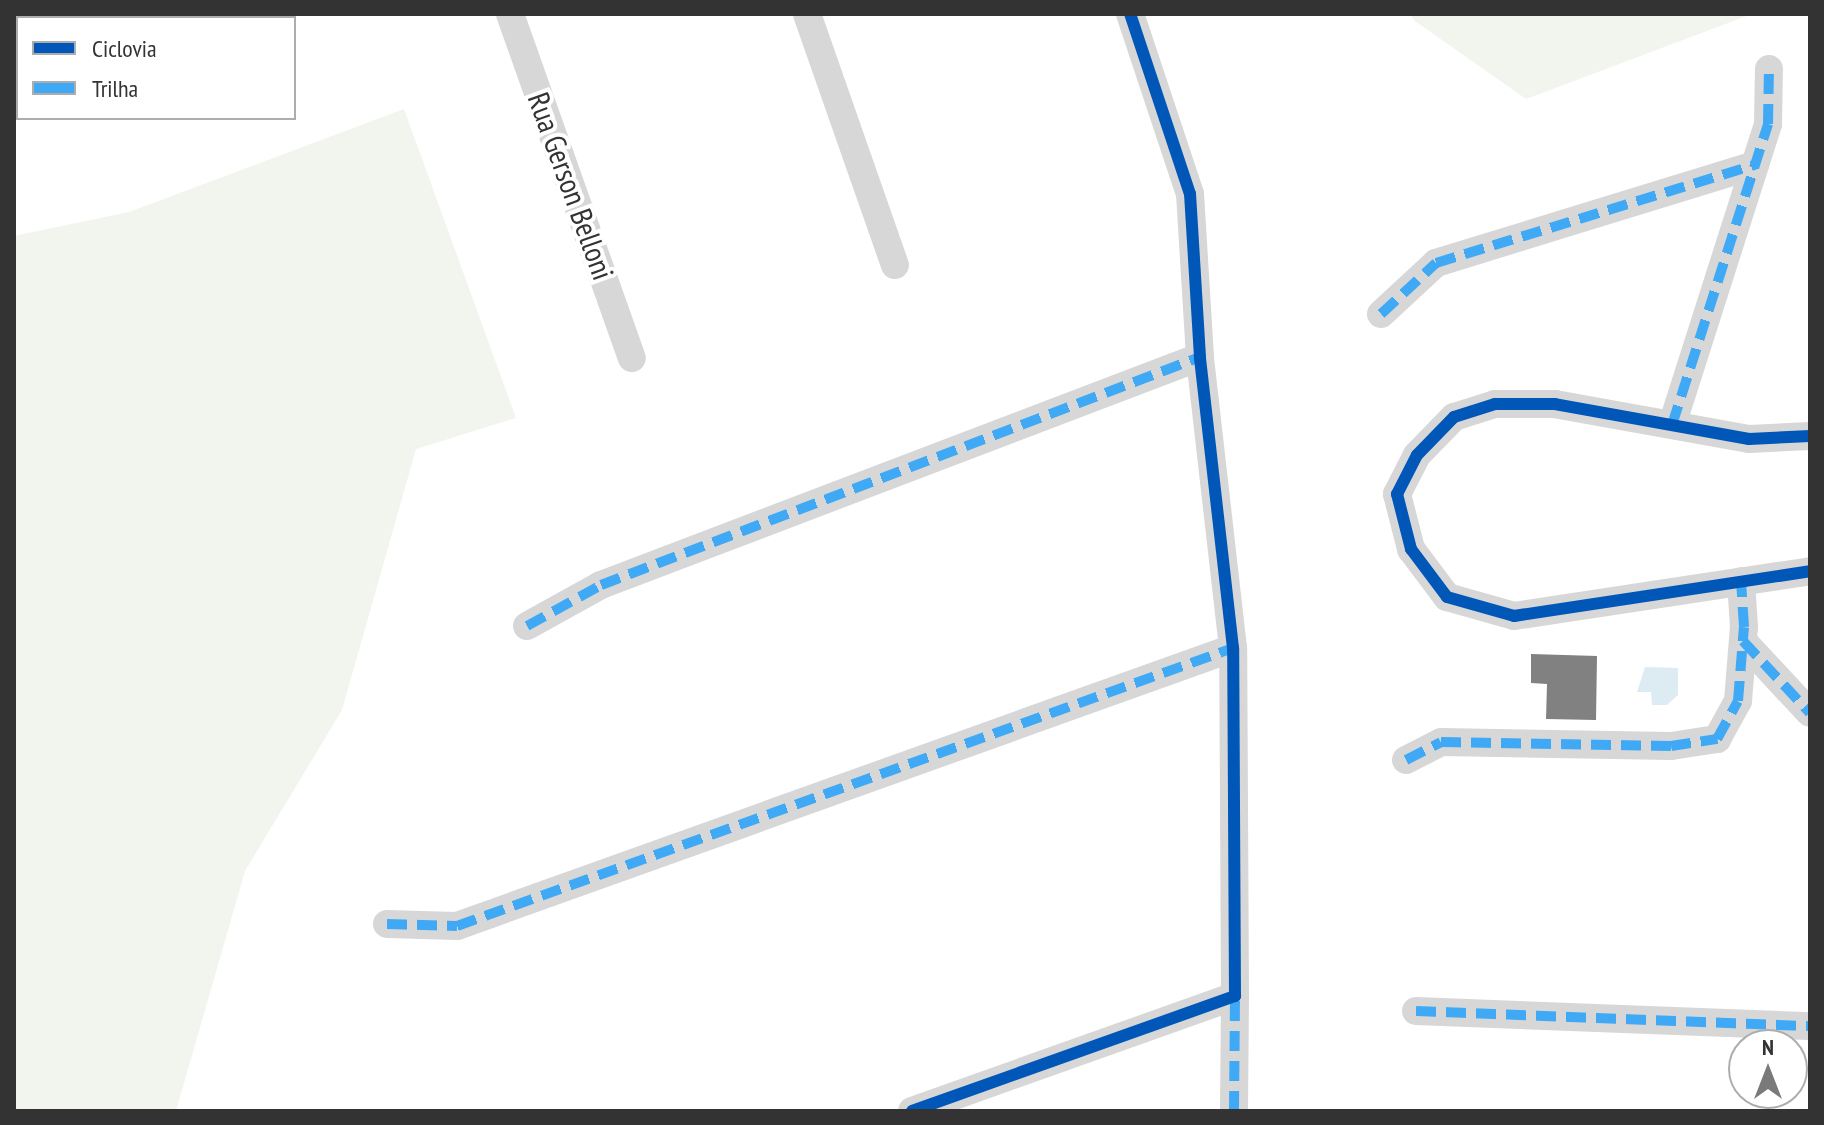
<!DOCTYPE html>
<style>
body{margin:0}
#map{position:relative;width:1824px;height:1125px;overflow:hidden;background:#fff;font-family:"PT Sans Narrow",sans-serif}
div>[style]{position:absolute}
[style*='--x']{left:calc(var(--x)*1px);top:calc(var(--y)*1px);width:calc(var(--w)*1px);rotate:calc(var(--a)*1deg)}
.green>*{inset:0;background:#f1f5ed}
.water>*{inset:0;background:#ddebf3}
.building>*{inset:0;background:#818181}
.minor>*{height:28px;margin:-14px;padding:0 14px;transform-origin:14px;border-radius:14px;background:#d7d7d7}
.quiet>*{height:10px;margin-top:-5px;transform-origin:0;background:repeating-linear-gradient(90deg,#3fa9f5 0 20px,transparent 0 30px)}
.cycleway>*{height:12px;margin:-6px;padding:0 6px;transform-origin:6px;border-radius:6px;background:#0057b8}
span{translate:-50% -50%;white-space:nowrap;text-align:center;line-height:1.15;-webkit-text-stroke:8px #fff;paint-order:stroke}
.street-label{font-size:30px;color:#333}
.frame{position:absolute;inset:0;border:16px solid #333;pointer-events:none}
.legend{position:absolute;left:16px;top:16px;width:280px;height:104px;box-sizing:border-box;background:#fff;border:2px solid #adadad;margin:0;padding:10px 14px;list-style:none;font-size:24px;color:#333}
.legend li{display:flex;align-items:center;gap:16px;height:40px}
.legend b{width:40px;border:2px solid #adadad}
.north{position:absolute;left:1728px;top:1029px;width:80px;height:80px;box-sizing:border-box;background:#fff;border:2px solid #adadad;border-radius:50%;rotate:0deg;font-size:22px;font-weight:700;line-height:32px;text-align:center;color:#333}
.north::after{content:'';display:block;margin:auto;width:28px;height:36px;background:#7a7a7a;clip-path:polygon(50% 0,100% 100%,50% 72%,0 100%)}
</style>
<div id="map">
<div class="green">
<i style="clip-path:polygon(1410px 14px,1752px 14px,1526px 99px,1415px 21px)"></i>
<i style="clip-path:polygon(404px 109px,516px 418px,416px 449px,342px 710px,245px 871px,176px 1111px,14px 1111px,14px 236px,129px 212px)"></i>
</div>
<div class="water">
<i style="clip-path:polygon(1645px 667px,1678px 668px,1678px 695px,1667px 705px,1652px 705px,1651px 692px,1637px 692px)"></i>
</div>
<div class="building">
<i style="clip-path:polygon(1531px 654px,1597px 656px,1596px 720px,1546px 719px,1547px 684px,1531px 683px)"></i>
</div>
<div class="minor">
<i style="--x:510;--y:14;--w:365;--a:70.5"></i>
<i style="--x:807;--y:14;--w:266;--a:70.7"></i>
<i style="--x:183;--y:18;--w:8;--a:-30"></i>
<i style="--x:14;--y:82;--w:4;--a:-27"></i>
<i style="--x:1381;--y:314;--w:75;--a:-42.8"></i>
<i style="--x:1436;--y:263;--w:334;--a:-17.1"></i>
<i style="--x:1672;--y:425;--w:316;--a:-72.3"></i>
<i style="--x:1768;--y:124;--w:55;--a:-89"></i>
<i style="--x:1810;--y:436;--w:61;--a:177.2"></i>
<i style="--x:1749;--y:439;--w:197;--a:-169.8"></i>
<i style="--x:1555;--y:404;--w:60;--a:180"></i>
<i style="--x:1495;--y:404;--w:43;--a:162.4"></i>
<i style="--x:1454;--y:417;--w:53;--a:134.2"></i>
<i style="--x:1417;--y:455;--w:44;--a:117.1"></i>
<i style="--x:1397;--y:494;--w:57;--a:75.7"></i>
<i style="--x:1411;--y:549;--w:60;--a:53.1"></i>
<i style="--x:1447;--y:597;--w:70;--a:15.8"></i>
<i style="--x:1514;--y:616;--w:299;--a:-8.6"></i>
<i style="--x:527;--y:626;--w:85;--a:-29"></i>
<i style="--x:601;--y:585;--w:641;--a:-20.84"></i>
<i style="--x:1743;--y:641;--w:98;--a:47.1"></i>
<i style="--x:1406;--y:760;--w:39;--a:-27"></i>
<i style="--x:1441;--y:742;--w:230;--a:1"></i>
<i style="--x:1671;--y:746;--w:47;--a:-8.7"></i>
<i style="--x:1717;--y:739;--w:43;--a:-61.1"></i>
<i style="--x:1738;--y:701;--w:74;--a:-85.4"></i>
<i style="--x:1744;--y:627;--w:46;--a:-93.7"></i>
<i style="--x:387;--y:924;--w:70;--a:1.6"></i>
<i style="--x:457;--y:926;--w:824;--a:-19.71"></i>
<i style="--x:1416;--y:1011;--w:394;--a:2.2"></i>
<i style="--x:912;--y:1111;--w:343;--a:-19.6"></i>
<i style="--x:1235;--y:996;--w:348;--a:-90.3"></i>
<i style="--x:1233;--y:648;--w:293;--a:-96.5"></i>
<i style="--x:1200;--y:357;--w:163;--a:-93.5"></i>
<i style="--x:1190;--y:194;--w:190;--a:-108.4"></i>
<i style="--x:1234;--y:1111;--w:115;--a:-89.5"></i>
</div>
<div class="quiet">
<i style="--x:1381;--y:314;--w:75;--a:-42.8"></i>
<i style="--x:1436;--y:263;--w:334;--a:-17.1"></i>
<i style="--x:1672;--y:425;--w:316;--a:-72.3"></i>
<i style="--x:1768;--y:124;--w:55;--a:-89"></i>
<i style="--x:527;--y:626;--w:85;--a:-29"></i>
<i style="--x:601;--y:585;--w:641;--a:-20.84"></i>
<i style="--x:1743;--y:641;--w:98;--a:47.1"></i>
<i style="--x:1406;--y:760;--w:39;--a:-27"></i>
<i style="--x:1441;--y:742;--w:230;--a:1"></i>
<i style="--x:1671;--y:746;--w:47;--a:-8.7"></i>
<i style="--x:1717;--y:739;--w:43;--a:-61.1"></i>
<i style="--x:1738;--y:701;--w:74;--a:-85.4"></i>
<i style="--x:1744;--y:627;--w:46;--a:-93.7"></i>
<i style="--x:387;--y:924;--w:70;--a:1.6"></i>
<i style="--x:457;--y:926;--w:824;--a:-19.71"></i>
<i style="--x:1416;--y:1011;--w:394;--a:2.2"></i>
<i style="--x:1234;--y:1111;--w:115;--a:-89.5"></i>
</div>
<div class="cycleway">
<i style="--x:1810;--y:436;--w:61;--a:177.2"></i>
<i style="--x:1749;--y:439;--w:197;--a:-169.8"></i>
<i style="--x:1555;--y:404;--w:60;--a:180"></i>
<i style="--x:1495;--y:404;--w:43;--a:162.4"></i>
<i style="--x:1454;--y:417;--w:53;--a:134.2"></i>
<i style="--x:1417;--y:455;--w:44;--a:117.1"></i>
<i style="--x:1397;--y:494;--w:57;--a:75.7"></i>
<i style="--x:1411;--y:549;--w:60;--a:53.1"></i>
<i style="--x:1447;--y:597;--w:70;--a:15.8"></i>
<i style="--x:1514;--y:616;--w:299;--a:-8.6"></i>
<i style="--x:912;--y:1111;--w:343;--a:-19.6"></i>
<i style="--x:1235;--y:996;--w:348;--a:-90.3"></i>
<i style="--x:1233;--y:648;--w:293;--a:-96.5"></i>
<i style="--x:1200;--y:357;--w:163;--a:-93.5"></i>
<i style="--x:1190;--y:194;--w:190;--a:-108.4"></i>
</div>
<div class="street-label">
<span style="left:571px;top:186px;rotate:70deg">Rua Gerson Belloni</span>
</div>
<div class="frame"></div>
<ul class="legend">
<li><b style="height:10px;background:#0057b8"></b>Ciclovia</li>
<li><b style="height:10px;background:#3fa9f5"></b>Trilha</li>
</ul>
<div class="north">N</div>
</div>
